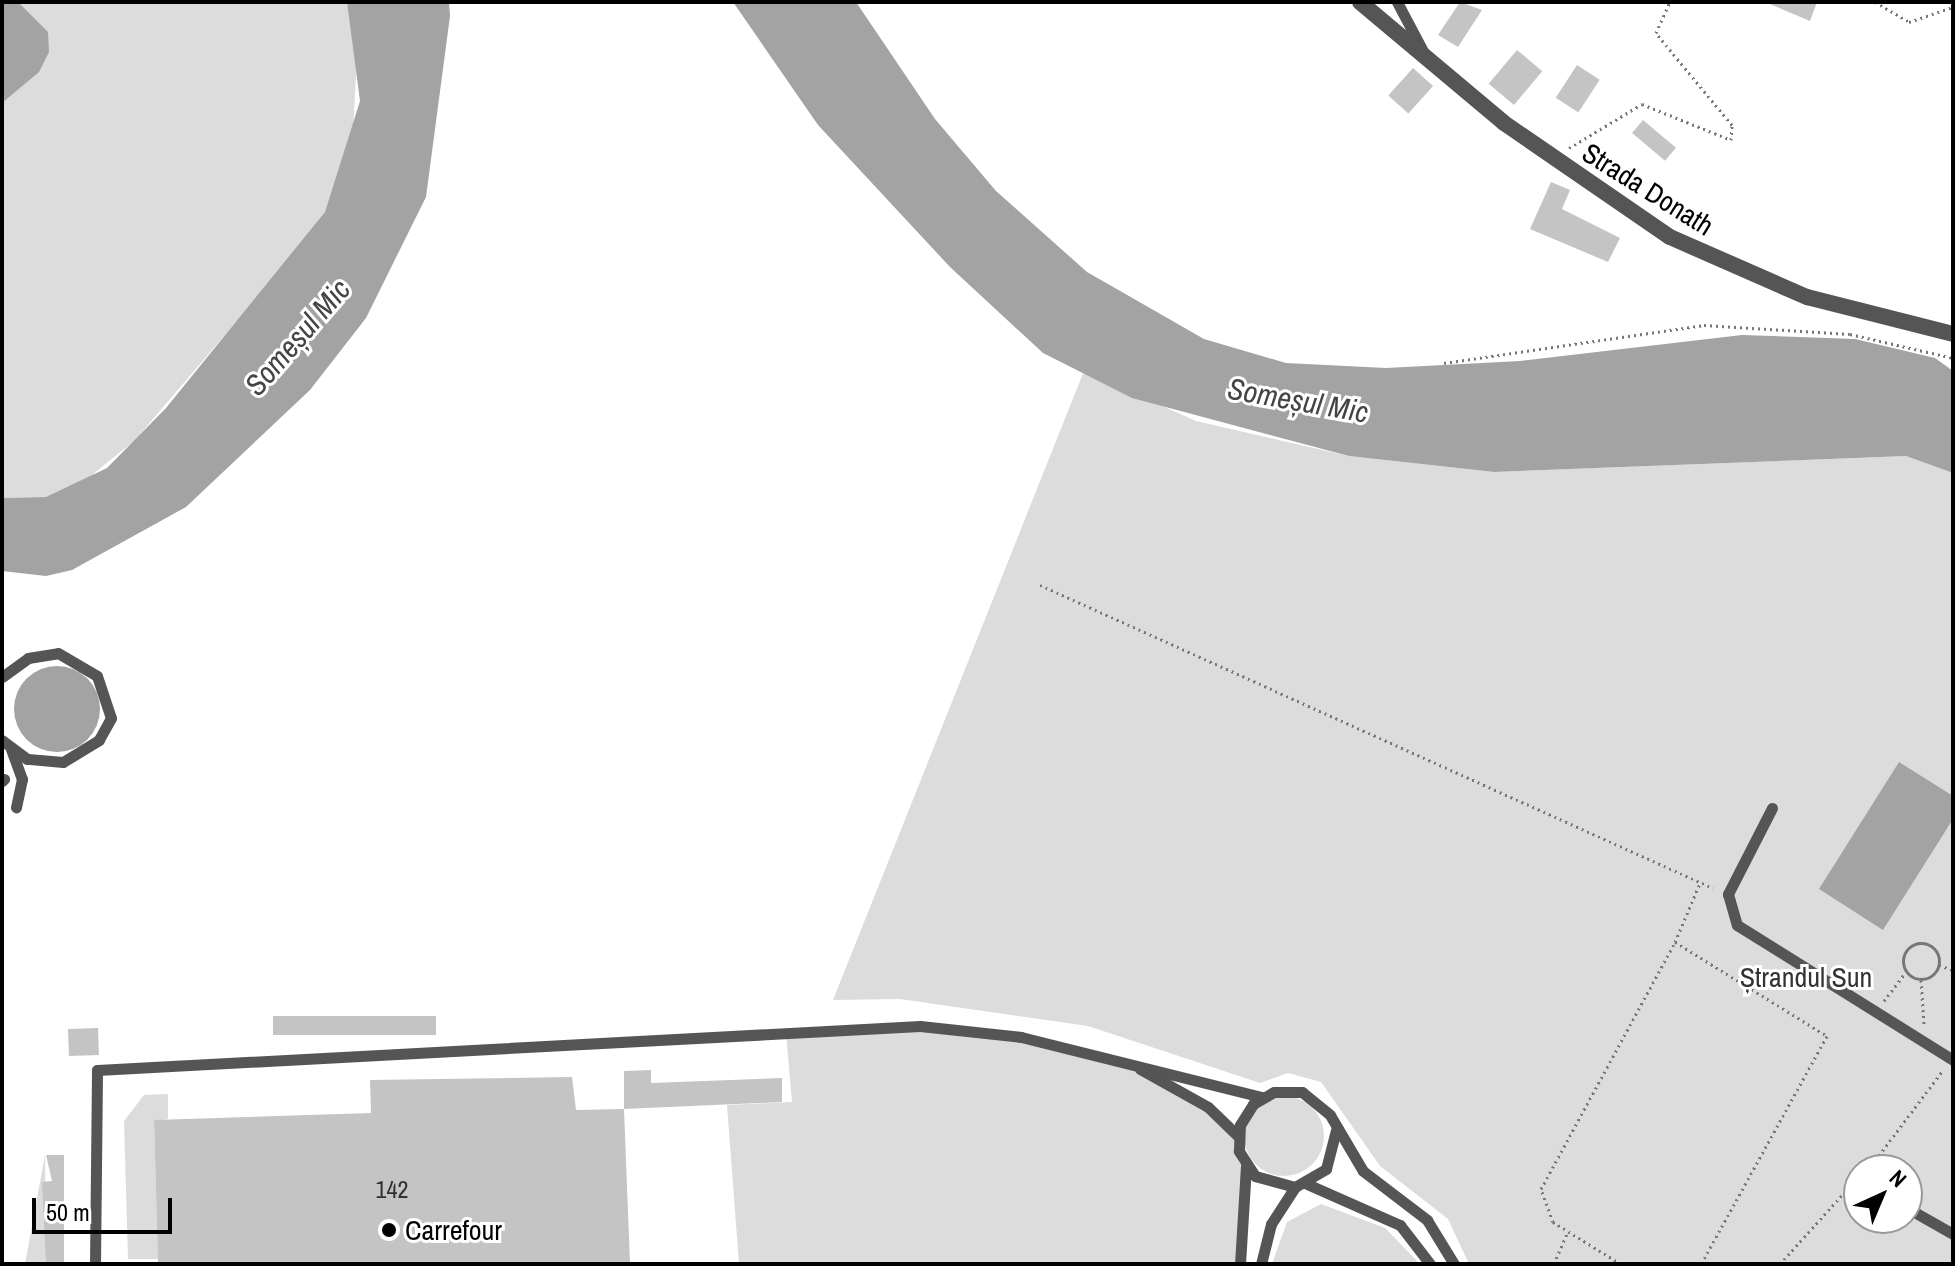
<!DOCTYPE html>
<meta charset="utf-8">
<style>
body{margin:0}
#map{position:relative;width:1955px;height:1266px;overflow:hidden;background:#fff;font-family:"Archivo Narrow",sans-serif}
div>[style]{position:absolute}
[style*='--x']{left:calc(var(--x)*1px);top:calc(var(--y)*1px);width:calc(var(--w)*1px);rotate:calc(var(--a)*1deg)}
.green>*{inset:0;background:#dcdcdc}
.round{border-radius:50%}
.water>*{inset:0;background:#a3a3a3}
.building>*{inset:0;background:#c4c4c4;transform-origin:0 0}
.path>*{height:3px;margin-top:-1.5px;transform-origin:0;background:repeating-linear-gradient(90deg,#777 0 2px,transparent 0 6px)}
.path>.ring{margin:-1.5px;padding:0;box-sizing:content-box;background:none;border:3px solid #777;border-radius:50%}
.service>*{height:11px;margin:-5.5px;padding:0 5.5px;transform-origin:5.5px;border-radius:5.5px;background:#555}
.tertiary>*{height:16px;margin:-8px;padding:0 8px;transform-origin:8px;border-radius:8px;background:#555}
.dots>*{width:22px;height:22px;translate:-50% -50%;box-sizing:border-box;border:4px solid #fff;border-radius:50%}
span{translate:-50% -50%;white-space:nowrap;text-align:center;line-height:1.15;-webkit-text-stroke:6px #fff;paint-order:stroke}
.number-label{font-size:24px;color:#313131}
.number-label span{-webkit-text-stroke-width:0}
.street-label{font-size:28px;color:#000}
.park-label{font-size:28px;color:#333}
.poi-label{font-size:28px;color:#000}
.left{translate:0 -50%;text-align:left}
.water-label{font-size:30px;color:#444;font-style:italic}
.frame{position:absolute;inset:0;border:4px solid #000;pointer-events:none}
.north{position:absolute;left:1843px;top:1154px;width:80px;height:80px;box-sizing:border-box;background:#fff;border:2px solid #999;border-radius:50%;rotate:44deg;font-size:22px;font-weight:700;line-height:32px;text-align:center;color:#000}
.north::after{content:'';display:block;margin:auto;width:28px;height:36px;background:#000;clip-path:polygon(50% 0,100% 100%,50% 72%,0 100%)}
.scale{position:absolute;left:32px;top:1198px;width:140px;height:36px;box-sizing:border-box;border:4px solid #000;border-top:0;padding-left:10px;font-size:24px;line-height:28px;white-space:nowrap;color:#000;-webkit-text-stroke:6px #fff;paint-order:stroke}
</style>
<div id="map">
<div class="green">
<i style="clip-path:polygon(2px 2px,347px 2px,357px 54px,353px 132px,325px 212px,306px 240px,135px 440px,76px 488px,46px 497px,2px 498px)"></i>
<i style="clip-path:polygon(evenodd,1084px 371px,1196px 421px,1349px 456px,1494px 472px,1906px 456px,1953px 473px,1953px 1264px,1469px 1264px,1448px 1219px,1380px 1166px,1321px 1082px,1288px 1073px,1260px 1083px,1088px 1026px,900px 999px,833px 1000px,1084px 371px,1859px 1170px,1907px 1170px,1907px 1218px,1859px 1218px,1859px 1170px)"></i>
<i style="clip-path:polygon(920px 1026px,1021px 1037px,1124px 1063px,1174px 1084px,1238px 1136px,1246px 1166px,1240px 1264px,739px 1264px,727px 1105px,792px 1102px,786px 1033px)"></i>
<i style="clip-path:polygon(168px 1094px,168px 1119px,154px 1121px,158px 1259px,128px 1259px,124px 1121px,144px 1095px)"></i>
<i class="round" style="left:1244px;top:1096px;width:80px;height:80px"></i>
<i style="clip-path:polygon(45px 1155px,46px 1264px,25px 1264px)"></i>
<i style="clip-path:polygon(1321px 1204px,1385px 1228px,1420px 1264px,1272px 1264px,1287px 1222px)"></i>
</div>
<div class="water">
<i style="clip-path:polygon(2px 2px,18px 2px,48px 32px,49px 52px,39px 72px,2px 103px)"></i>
<i style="clip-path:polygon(347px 2px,449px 2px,450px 16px,426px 197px,366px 318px,310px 390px,186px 507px,72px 570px,46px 576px,2px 571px,2px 498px,46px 497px,107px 468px,166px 408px,325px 212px,360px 101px)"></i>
<i style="clip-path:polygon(733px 2px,856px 2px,935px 119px,996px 191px,1087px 272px,1204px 339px,1286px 363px,1386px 368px,1520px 361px,1742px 335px,1855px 339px,1935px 358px,1953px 371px,1953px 473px,1906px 456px,1494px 472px,1349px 456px,1132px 398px,1043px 353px,950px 267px,818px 125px)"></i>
<i class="round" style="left:14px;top:666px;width:86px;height:86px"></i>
<i style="clip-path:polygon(1899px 762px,1953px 796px,1953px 819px,1883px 930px,1819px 889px)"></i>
</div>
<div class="building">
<i style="clip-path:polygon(1460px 2px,1482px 10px,1458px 47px,1438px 35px)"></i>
<i style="clip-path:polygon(1765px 2px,1817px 2px,1810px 21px)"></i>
<i style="left:1517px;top:50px;width:33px;height:44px;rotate:40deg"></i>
<i style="left:1577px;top:65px;width:27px;height:39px;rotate:33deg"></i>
<i style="left:1413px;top:68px;width:27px;height:37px;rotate:42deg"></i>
<i style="left:1643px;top:120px;width:43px;height:17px;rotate:40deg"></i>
<i style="clip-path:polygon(1551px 182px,1570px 190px,1562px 209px,1620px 238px,1608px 262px,1530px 229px)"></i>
<i style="left:436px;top:1016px;width:19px;height:163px;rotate:90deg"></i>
<i style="left:98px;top:1028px;width:27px;height:30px;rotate:88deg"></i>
<i style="clip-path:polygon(651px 1070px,651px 1083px,782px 1078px,782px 1102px,624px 1109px,624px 1071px)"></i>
<i style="clip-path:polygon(572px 1077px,576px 1110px,624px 1109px,630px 1264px,158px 1264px,154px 1120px,371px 1113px,370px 1080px)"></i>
<i style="clip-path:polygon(46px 1155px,64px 1155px,64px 1264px,46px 1264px,42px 1182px,52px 1181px)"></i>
</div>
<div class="path">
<i style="--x:1875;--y:2;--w:39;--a:30"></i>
<i style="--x:1909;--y:22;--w:46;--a:-18.8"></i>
<i style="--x:1569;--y:148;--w:85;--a:-31.1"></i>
<i style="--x:1642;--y:104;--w:96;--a:22"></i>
<i style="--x:1731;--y:140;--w:15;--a:-86"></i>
<i style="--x:1732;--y:125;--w:119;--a:-129.6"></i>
<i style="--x:1656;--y:33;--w:34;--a:-66"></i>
<i style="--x:1444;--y:363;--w:263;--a:-8.3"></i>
<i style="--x:1704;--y:325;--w:146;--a:3.5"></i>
<i style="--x:1850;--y:334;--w:106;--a:13.1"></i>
<i style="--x:1040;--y:585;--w:738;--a:24.24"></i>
<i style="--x:1675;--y:942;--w:64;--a:-67"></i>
<i class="ring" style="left:1903px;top:943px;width:33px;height:33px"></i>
<i style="--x:1939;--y:965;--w:15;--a:20"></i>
<i style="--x:1921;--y:980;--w:44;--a:86.1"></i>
<i style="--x:1884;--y:1001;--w:36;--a:-53"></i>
<i style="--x:1868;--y:1170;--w:125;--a:-53.1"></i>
<i style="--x:1554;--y:1264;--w:33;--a:-67"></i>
<i style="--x:1621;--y:1264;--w:80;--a:-148.3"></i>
<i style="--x:1553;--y:1222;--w:35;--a:-110"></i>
<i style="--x:1541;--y:1189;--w:281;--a:-61.5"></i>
<i style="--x:1675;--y:942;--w:179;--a:31.7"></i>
<i style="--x:1827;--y:1036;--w:260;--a:118.9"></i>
<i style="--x:1780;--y:1264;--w:118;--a:-48.1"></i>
</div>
<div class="service">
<i style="--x:1397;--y:2;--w:58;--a:62.1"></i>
<i style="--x:2;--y:677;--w:32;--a:-36"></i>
<i style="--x:28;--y:658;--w:30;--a:-9"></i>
<i style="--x:58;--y:653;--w:45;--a:30.5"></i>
<i style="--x:97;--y:676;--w:44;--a:71.6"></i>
<i style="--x:111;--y:718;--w:25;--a:119"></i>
<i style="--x:99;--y:740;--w:42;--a:148.6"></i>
<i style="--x:63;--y:762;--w:36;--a:-175"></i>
<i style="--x:27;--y:759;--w:31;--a:-143"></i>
<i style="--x:11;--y:749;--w:32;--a:70"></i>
<i style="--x:22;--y:779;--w:29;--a:102"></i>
<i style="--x:2;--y:781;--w:3;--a:-45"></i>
<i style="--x:1772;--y:808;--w:97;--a:117.1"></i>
<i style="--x:1728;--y:894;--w:32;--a:74"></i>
<i style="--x:1737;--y:925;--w:255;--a:32"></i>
<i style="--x:1140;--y:1069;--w:78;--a:29.2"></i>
<i style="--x:1208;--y:1107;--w:42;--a:44"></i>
<i style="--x:1336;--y:1130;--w:40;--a:104.4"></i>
<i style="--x:1326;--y:1169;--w:36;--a:150"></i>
<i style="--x:1295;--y:1187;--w:41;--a:-164.6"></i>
<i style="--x:1255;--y:1176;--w:30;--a:-123"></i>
<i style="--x:1239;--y:1151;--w:26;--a:-88"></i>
<i style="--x:1240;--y:1125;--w:25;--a:-58"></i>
<i style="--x:1253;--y:1104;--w:24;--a:-30"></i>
<i style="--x:1274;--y:1092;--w:28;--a:0"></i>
<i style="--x:1302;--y:1092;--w:36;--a:39"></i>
<i style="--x:1330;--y:1115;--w:65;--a:59.5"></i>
<i style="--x:1363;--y:1171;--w:81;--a:37.4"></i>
<i style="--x:1427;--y:1220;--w:52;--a:58.5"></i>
<i style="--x:1307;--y:1184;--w:102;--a:23.8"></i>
<i style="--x:1400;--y:1225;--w:49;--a:52.4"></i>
<i style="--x:1909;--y:1209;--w:51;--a:29.6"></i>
<i style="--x:95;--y:1264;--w:194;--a:-89.4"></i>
<i style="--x:97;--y:1070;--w:824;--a:-3.06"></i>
<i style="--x:920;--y:1026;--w:102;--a:6.2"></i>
<i style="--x:1021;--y:1037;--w:248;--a:14"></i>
<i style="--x:1240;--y:1264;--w:98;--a:-86.5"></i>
<i style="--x:1261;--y:1264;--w:41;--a:-76"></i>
<i style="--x:1271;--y:1224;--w:44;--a:-57"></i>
</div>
<div class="tertiary">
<i style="--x:1360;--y:2;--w:188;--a:40"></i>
<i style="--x:1504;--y:123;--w:201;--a:34.5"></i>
<i style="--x:1670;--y:237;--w:150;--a:23.7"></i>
<i style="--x:1807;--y:297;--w:151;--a:14.2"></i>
</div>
<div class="dots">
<i style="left:389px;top:1230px;background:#000"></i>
</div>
<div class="number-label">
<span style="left:392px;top:1190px">142</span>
</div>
<div class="street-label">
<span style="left:1648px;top:189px;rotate:32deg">Strada Donath</span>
</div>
<div class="park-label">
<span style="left:1806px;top:977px">Ștrandul Sun</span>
</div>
<div class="poi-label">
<span class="left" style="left:405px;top:1230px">Carrefour</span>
</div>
<div class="water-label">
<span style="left:297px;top:337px;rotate:-49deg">Someșul Mic</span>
<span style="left:1298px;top:400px;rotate:10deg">Someșul Mic</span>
</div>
<div class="frame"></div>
<div class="north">N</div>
<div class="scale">50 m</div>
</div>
